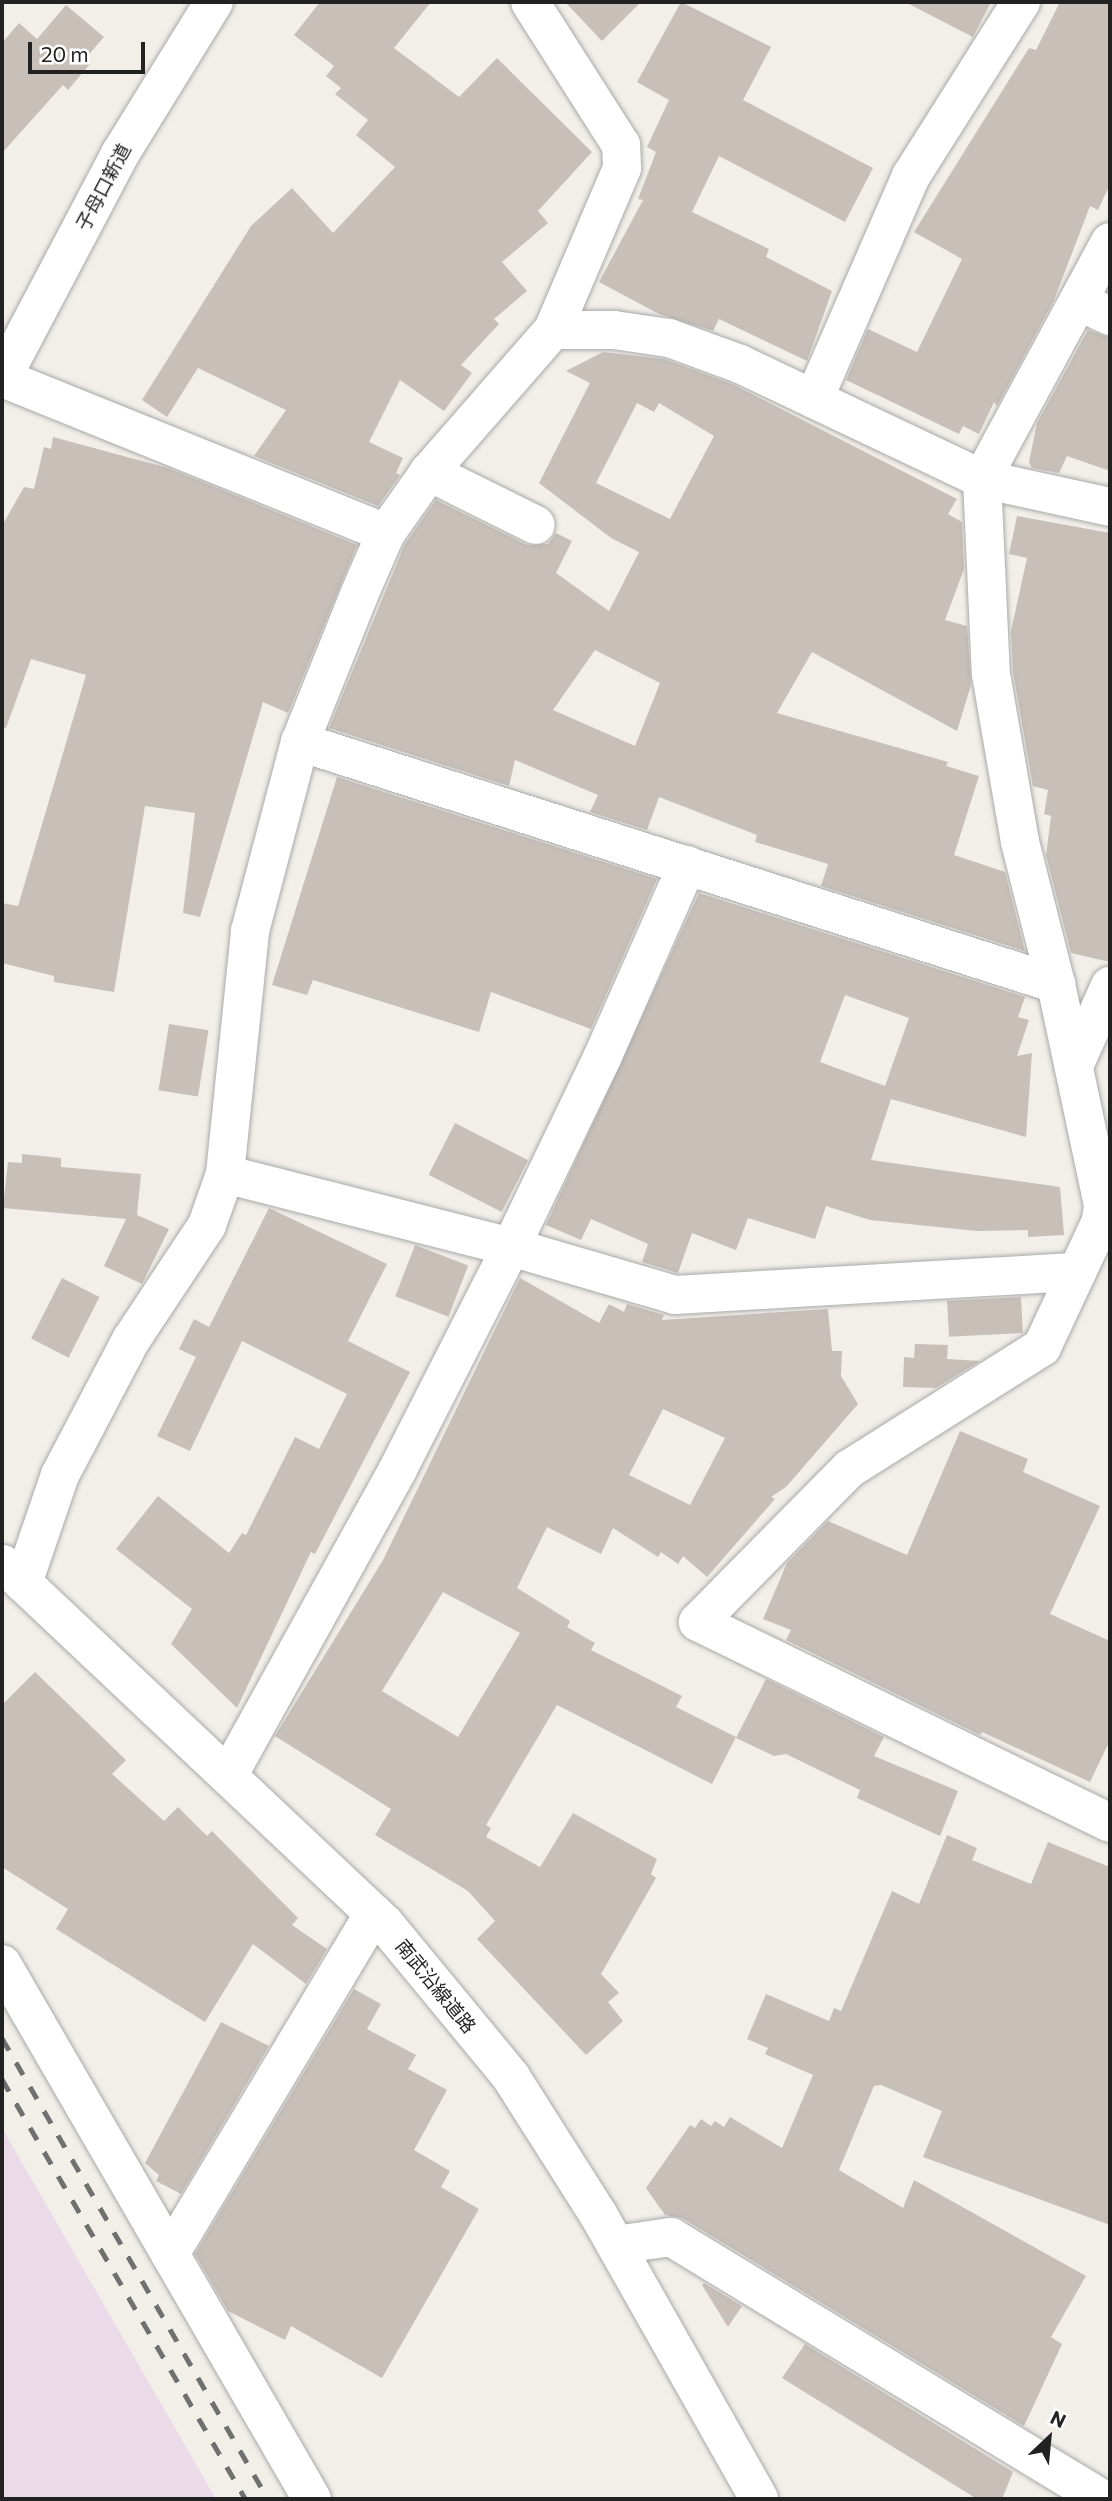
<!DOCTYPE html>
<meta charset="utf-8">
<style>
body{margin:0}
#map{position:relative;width:1112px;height:2501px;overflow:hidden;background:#f2efe9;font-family:Commissioner,"Noto Sans JP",sans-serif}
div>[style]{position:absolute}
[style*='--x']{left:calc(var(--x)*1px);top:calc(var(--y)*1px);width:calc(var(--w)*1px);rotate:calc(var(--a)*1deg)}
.industrial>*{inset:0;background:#ebdbe8}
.building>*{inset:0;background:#c7bfb8;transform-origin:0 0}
.roads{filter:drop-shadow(0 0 2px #a9a9a9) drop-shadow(0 0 2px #a9a9a9)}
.minor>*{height:38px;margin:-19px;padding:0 19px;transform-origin:19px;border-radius:19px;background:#fff}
.rail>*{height:5px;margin-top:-2.5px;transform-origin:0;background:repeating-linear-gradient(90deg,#707070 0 14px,transparent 0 28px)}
span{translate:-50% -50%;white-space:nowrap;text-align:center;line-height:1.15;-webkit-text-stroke:5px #fff;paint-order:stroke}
.street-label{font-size:19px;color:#222}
.frame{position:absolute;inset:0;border:4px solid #222;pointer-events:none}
.north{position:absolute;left:1014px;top:2403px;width:70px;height:70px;-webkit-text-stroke:5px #fff;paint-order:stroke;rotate:26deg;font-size:19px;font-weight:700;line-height:28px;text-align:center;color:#222}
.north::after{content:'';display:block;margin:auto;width:24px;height:32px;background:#222;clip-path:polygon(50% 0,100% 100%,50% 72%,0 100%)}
.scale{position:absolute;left:28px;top:42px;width:117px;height:32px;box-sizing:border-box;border:4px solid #222;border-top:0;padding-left:9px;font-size:21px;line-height:24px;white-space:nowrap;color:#222;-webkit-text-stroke:5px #fff;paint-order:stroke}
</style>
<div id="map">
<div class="industrial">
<i style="clip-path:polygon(2px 2128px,216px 2499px,2px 2499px)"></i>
</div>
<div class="building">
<i style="clip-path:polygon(320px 2px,431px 2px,394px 48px,459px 97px,497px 58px,592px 152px,538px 211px,548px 223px,502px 262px,527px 291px,494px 319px,499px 324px,461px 365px,472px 373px,444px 411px,400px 380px,369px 442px,403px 458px,396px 473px,400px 475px,378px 506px,254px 456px,286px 410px,198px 368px,167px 417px,142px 400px,251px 226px,292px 188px,333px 233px,395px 167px,356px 135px,368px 120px,335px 94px,341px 88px,326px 76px,334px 66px,294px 35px)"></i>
<i style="clip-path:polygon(565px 2px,641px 2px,602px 41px)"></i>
<i style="clip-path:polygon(681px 2px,771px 47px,743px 100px,873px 168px,845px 222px,719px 156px,692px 212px,769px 249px,766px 257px,832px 291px,807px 361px,719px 319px,713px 331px,659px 314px,599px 282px,643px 200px,638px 199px,656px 152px,647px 147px,669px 100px,637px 82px)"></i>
<i style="clip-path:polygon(905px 2px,991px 2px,973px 37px)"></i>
<i style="clip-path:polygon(1060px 2px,1110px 2px,1110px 184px,1098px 210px,1090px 206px,1054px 300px,997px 406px,994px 402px,979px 434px,963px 426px,959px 434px,846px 380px,868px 329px,917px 352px,962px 259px,914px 232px,1029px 48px,1036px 50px)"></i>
<i style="clip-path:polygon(66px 5px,104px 37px,85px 59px,90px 64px,68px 90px,63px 85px,2px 153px,2px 43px,19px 23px,37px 39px)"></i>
<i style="clip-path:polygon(1088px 330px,1110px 338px,1110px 471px,1067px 456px,1059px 473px,1032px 468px,1029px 462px,1037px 423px)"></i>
<i style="clip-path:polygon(evenodd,603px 352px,664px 359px,732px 384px,957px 499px,948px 514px,962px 522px,964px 569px,945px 620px,967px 626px,971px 685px,957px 731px,812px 652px,777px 713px,948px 762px,946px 766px,979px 776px,954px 855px,1005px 872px,1025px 951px,821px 886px,828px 864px,755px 842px,757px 835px,659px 797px,647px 830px,590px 812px,598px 795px,515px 760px,509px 786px,329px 728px,405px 544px,436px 500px,527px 545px,548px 544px,556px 533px,572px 541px,556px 573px,609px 611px,639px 552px,611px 538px,539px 483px,590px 383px,566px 371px,603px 352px,637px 403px,654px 412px,659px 403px,714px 436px,670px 519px,596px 483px,637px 403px,603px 352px,595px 650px,660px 683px,635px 746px,553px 710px,595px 650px)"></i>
<i style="clip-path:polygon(53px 437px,168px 468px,357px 545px,288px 713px,263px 702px,200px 917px,183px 913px,195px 813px,145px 806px,114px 992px,54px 982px,54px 976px,2px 963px,2px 903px,18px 906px,86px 675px,31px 659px,6px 728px,2px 727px,2px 526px,24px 487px,34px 489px,44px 447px,51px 449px)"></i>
<i style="clip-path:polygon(1017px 516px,1110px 533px,1110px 962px,1071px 953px,1046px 855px,1051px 816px,1044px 814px,1048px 790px,1033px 786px,1013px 672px,1011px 631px,1027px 558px,1009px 554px)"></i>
<i style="clip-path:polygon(337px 777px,657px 879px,591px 1029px,491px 992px,479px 1032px,313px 980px,307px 995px,272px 985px)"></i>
<i style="clip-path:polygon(evenodd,699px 893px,1025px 997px,1018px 1017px,1029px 1020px,1017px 1056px,1032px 1053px,1026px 1137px,891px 1099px,871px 1160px,1060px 1187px,1064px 1235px,1028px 1237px,1028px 1230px,977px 1231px,870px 1220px,826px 1206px,815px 1239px,748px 1218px,736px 1250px,692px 1233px,678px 1273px,642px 1262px,648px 1244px,591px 1219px,581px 1240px,546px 1225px,699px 893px,845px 995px,909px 1018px,885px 1086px,820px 1062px,845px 995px)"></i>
<i style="left:169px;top:1024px;width:40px;height:67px;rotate:9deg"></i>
<i style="left:455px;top:1123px;width:82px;height:58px;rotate:27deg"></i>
<i style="clip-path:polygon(22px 1154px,61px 1158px,61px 1167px,141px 1174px,137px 1215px,169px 1229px,142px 1284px,104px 1266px,126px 1219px,3px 1208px,8px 1162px,22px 1163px)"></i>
<i style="clip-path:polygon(269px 1208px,387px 1264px,348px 1341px,410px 1372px,315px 1554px,311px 1552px,237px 1708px,171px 1644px,192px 1609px,116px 1549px,158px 1496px,229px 1553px,242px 1533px,246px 1535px,295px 1437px,319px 1449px,347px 1394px,242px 1341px,190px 1451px,157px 1436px,196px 1357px,179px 1349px,194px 1319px,209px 1327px)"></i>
<i style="left:415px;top:1245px;width:57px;height:55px;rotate:21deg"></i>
<i style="left:62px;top:1278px;width:42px;height:68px;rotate:27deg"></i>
<i style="clip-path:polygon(evenodd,520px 1278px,599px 1323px,609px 1304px,624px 1312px,627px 1304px,664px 1315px,662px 1320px,828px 1309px,832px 1351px,842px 1351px,841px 1376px,858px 1404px,786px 1487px,771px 1497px,775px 1499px,707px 1577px,683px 1556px,678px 1564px,661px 1552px,658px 1557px,613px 1528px,601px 1554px,547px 1527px,517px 1588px,570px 1621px,567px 1627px,595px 1643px,591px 1650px,682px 1696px,676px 1707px,736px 1737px,712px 1784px,557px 1705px,486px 1825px,491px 1828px,486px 1837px,540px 1867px,573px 1813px,657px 1859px,651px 1874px,656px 1878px,601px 1974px,619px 1993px,608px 2002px,623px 2021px,586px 2055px,477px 1939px,495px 1921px,468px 1891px,375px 1835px,391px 1809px,275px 1736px,383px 1560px,520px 1278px,663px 1409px,725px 1438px,690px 1505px,629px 1475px,663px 1409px,520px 1278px,443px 1592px,520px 1633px,458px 1737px,382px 1691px,443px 1592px)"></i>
<i style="left:1021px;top:1297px;width:36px;height:74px;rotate:87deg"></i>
<i style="clip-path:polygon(915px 1344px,948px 1345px,947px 1359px,980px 1361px,936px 1388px,903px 1387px,904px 1357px,914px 1358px)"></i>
<i style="clip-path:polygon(960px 1431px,1028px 1459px,1023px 1472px,1100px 1506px,1050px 1614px,1110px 1641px,1110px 1740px,1090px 1782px,982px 1732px,980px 1735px,786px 1640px,791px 1630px,763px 1619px,787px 1563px,828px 1521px,907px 1555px)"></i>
<i style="clip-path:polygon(35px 1672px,126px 1760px,112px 1774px,164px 1821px,178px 1807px,207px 1836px,212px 1831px,298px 1918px,292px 1925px,327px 1949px,306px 1984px,253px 1944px,205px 2022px,56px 1929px,68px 1909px,2px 1867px,2px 1705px)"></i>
<i style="clip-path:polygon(766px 1679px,884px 1737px,874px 1756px,958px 1791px,940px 1836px,857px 1798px,860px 1790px,786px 1754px,774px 1756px,736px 1738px)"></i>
<i style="clip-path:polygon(947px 1835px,977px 1848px,972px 1860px,1031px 1884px,1048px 1842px,1110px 1867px,1110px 2225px,923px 2157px,942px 2111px,881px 2085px,874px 2086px,839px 2170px,903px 2208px,914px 2180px,1086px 2276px,1051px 2337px,1062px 2344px,1024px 2426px,682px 2218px,665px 2215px,646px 2188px,690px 2125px,695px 2128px,701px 2119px,711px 2126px,715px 2121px,724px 2127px,730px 2117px,782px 2148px,813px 2075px,765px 2054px,768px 2048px,747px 2039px,766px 1994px,829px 2021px,834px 2008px,841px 2011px,892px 1891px,919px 1904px)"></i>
<i style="clip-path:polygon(354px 1989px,381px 2004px,367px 2029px,416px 2055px,408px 2069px,447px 2090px,414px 2150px,450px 2171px,441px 2187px,479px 2209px,382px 2378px,291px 2326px,285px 2340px,228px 2311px,195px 2254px)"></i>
<i style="clip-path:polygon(221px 2022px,269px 2046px,181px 2194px,156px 2181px,159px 2175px,145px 2163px)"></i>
<i style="clip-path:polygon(704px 2283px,742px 2306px,728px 2327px,702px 2285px)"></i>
<i style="clip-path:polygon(805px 2344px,1013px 2472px,1002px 2499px,977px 2499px,782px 2378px)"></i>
</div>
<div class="roads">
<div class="minor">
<i style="--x:1110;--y:242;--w:269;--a:118.4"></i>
<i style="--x:982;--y:479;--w:195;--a:87.4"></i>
<i style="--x:991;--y:674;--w:170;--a:80.2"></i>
<i style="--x:1020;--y:842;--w:146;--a:75.8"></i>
<i style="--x:1056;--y:984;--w:227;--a:78"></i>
<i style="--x:1103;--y:1206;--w:15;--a:98"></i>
<i style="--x:1101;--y:1221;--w:139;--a:115.1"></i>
<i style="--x:1042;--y:1347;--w:228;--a:147.7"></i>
<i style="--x:849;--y:1469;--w:215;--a:134.6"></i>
<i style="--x:698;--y:1622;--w:458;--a:26"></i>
<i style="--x:1080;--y:302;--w:33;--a:25"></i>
<i style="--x:553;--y:330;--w:61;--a:0"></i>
<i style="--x:614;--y:330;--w:56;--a:8.3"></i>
<i style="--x:669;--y:338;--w:76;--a:20.1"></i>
<i style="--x:740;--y:364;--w:268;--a:25.4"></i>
<i style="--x:982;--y:479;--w:131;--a:12.3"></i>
<i style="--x:2;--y:378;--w:253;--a:-62.2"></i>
<i style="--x:120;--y:154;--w:179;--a:-58.3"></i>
<i style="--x:2;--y:378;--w:414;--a:22"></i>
<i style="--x:814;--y:399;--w:243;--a:-66.5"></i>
<i style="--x:911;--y:176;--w:206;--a:-57.7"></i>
<i style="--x:429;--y:472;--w:119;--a:26.4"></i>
<i style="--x:300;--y:742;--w:794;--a:17.75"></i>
<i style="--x:1074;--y:1066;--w:88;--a:-65.8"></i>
<i style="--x:225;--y:1174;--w:295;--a:14.3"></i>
<i style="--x:511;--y:1247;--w:171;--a:16.3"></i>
<i style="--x:675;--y:1295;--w:403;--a:-3.3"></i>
<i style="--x:3;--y:1564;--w:525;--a:43.3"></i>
<i style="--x:385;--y:1924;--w:198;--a:50.5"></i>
<i style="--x:511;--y:2077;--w:162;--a:57.6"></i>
<i style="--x:598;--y:2214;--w:327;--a:60.5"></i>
<i style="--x:23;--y:1583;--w:114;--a:-71.1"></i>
<i style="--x:60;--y:1475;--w:153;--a:-62.3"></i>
<i style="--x:131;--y:1340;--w:138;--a:-56.5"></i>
<i style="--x:207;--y:1225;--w:54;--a:-70.6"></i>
<i style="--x:225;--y:1174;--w:244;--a:-84.1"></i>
<i style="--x:250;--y:931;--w:196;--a:-75.2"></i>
<i style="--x:300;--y:742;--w:158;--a:-68.1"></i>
<i style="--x:359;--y:595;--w:68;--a:-66.5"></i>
<i style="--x:386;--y:533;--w:75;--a:-54.8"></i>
<i style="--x:429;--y:472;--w:189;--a:-48.9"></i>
<i style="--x:553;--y:330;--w:176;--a:-66.9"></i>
<i style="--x:622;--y:168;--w:23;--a:-92"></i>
<i style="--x:621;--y:145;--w:169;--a:-122.5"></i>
<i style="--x:228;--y:1776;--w:351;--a:-61"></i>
<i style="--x:398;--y:1469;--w:249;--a:-63"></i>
<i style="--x:511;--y:1247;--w:210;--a:-64.3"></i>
<i style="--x:602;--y:1058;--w:211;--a:-66.2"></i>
<i style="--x:2;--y:1964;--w:618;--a:59.91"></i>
<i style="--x:616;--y:2245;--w:56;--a:-8.3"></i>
<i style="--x:671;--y:2237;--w:504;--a:31.29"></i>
<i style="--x:170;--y:2254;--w:397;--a:-59.1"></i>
</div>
</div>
<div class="rail">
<i style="--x:2;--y:2038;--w:532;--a:60.01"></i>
<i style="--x:2;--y:2079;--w:485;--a:59.9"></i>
</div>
<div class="street-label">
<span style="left:103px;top:187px;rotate:-62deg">子母口新道</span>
<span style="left:436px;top:1986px;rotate:51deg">南武沿線道路</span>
</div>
<div class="frame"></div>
<div class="north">N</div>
<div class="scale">20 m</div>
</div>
